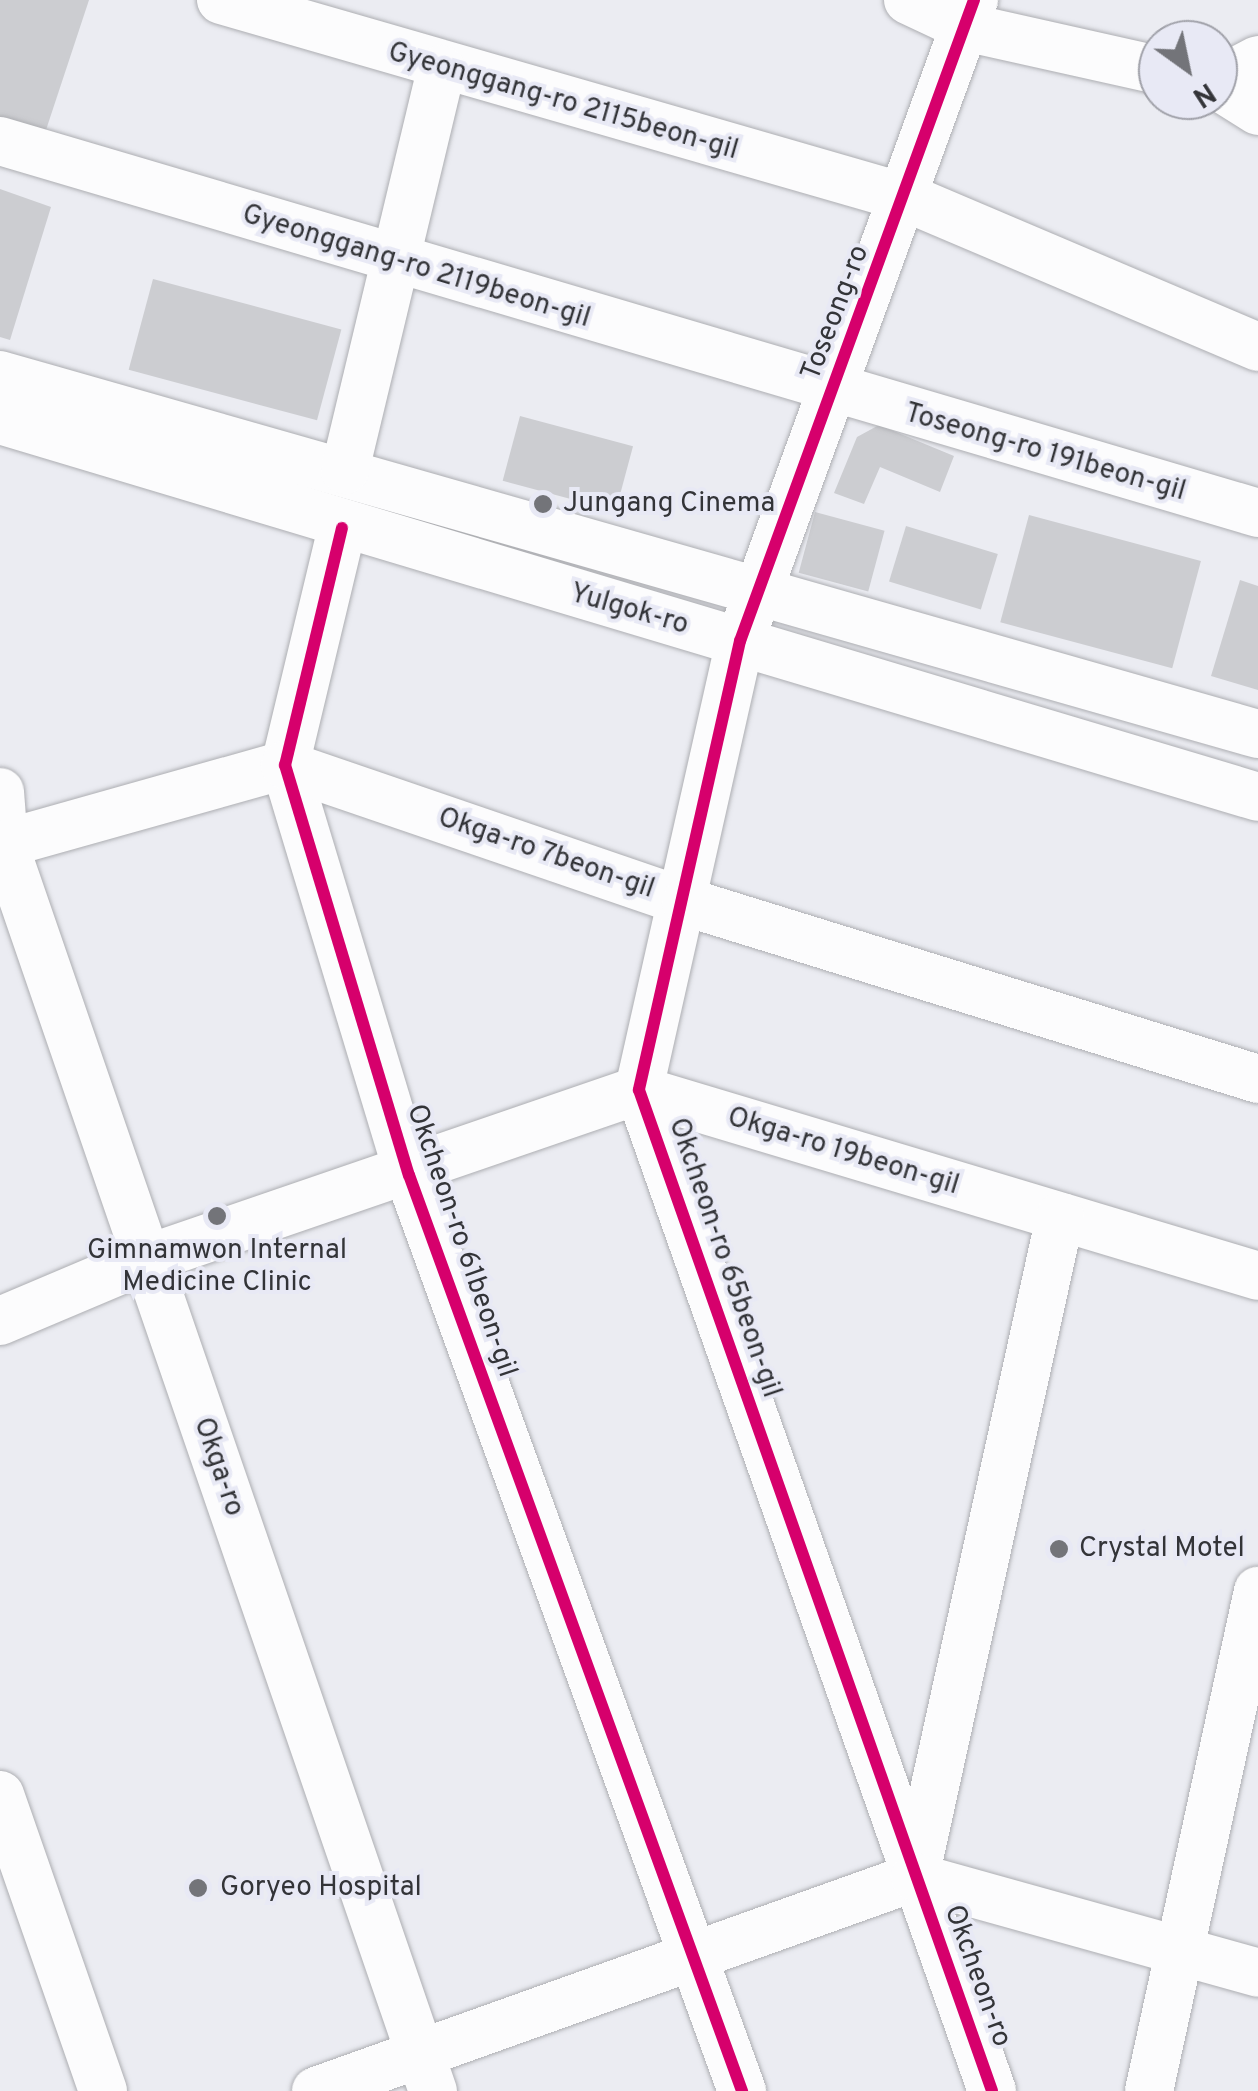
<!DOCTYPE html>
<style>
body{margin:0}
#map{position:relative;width:1258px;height:2091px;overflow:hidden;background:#ebecf2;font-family:Overpass,sans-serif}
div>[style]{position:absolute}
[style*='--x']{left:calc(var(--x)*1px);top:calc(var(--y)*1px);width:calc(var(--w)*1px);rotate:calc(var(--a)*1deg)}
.building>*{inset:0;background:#cccdd1;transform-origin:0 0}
.roads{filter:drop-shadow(0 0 2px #adaeb2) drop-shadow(0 0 2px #adaeb2)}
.minor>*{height:48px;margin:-24px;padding:0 24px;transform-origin:24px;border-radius:24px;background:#fcfcfd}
.cycleway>*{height:12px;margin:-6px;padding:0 6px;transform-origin:6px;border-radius:6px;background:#d6006c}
.dots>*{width:28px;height:28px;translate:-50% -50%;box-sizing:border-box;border:5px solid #e8e9f5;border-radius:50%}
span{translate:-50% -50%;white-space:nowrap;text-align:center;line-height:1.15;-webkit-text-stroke:8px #e8e9f5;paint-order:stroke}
.street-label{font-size:28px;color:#333438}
.poi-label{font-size:28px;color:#333438}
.left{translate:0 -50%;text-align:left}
.north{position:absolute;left:1138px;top:20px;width:100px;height:100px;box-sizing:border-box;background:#e8e9f5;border:2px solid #a0a1a9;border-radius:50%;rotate:147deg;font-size:28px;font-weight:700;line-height:40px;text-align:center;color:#333438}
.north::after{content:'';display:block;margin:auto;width:35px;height:45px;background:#737479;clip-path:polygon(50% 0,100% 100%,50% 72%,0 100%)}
</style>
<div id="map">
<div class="building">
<i style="clip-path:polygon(0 0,89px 0,43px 139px,0 128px)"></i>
<i style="clip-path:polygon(0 189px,51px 207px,10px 340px,0 337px)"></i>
<i style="left:153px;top:279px;width:195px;height:94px;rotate:15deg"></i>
<i style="left:520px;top:416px;width:117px;height:67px;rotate:15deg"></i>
<i style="clip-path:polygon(879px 425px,954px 456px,940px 492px,880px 467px,864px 504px,834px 493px,857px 437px)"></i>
<i style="left:815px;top:512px;width:72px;height:63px;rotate:15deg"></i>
<i style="left:1029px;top:515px;width:178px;height:111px;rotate:15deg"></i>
<i style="left:906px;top:526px;width:96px;height:58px;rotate:17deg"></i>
<i style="clip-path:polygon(1240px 580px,1258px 586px,1258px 690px,1211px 676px)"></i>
</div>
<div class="roads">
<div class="minor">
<i style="--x:221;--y:0;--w:714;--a:16.1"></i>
<i style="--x:907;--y:198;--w:381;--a:23"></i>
<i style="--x:908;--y:0;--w:63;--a:25.3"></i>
<i style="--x:965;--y:27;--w:198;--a:12.6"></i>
<i style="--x:974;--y:0;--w:682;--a:110.05"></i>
<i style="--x:740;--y:641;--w:460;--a:102.7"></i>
<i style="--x:639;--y:1090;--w:1061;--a:70.57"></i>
<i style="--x:1218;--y:81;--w:45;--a:-27.7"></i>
<i style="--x:1218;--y:86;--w:47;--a:32"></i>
<i style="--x:0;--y:141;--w:1312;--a:16.47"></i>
<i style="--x:0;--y:375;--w:1308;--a:15.93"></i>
<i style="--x:0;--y:420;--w:1313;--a:16.68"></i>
<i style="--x:345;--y:470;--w:412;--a:-76.5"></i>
<i style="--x:342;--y:528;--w:244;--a:103.5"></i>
<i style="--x:285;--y:765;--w:428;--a:73.2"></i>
<i style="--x:409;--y:1175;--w:975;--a:70.02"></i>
<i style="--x:0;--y:792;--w:52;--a:85.6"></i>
<i style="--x:4;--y:844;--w:1319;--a:71.02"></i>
<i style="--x:0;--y:845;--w:296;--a:-15.7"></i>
<i style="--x:285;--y:765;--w:424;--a:18.9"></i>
<i style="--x:686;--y:902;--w:599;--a:17.19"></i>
<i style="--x:0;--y:1321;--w:160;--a:-22.9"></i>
<i style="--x:147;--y:1259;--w:520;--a:-18.96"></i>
<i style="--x:639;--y:1090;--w:646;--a:16.72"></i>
<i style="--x:0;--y:1795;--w:313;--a:70.8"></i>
<i style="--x:915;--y:1877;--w:676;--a:-77.61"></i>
<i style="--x:316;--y:2091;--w:636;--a:-19.66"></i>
<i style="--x:915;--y:1877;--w:356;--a:15.6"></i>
<i style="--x:1149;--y:2091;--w:512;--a:-77.7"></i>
</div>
</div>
<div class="cycleway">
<i style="--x:974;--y:0;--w:682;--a:110.05"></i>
<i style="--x:740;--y:641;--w:460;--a:102.7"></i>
<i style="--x:639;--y:1090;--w:1061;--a:70.57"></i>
<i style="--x:342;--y:528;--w:244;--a:103.5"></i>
<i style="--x:285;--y:765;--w:428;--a:73.2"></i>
<i style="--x:409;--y:1175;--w:975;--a:70.02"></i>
</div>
<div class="dots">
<i style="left:543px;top:504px;background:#737479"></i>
<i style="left:217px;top:1216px;background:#737479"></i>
<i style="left:1059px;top:1549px;background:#737479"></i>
<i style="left:198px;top:1888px;background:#737479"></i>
</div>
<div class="street-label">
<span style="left:563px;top:102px;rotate:16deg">Gyeonggang-ro 2115beon-gil</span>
<span style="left:416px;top:267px;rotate:17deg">Gyeonggang-ro 2119beon-gil</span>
<span style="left:836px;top:313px;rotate:-69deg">Toseong-ro</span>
<span style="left:1045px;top:453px;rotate:16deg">Toseong-ro 191beon-gil</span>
<span style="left:629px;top:610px;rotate:16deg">Yulgok-ro</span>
<span style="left:546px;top:854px;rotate:19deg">Okga-ro 7beon-gil</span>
<span style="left:843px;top:1152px;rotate:17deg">Okga-ro 19beon-gil</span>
<span style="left:461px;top:1241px;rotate:71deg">Okcheon-ro 61beon-gil</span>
<span style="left:724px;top:1258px;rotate:71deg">Okcheon-ro 65beon-gil</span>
<span style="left:218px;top:1467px;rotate:71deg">Okga-ro</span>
<span style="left:977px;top:1976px;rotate:70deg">Okcheon-ro</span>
</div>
<div class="poi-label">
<span class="left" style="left:563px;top:504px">Jungang Cinema</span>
<span style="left:217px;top:1267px">Gimnamwon Internal<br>Medicine Clinic</span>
<span class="left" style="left:1079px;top:1549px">Crystal Motel</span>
<span class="left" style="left:220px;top:1888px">Goryeo Hospital</span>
</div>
<div class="north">N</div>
</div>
